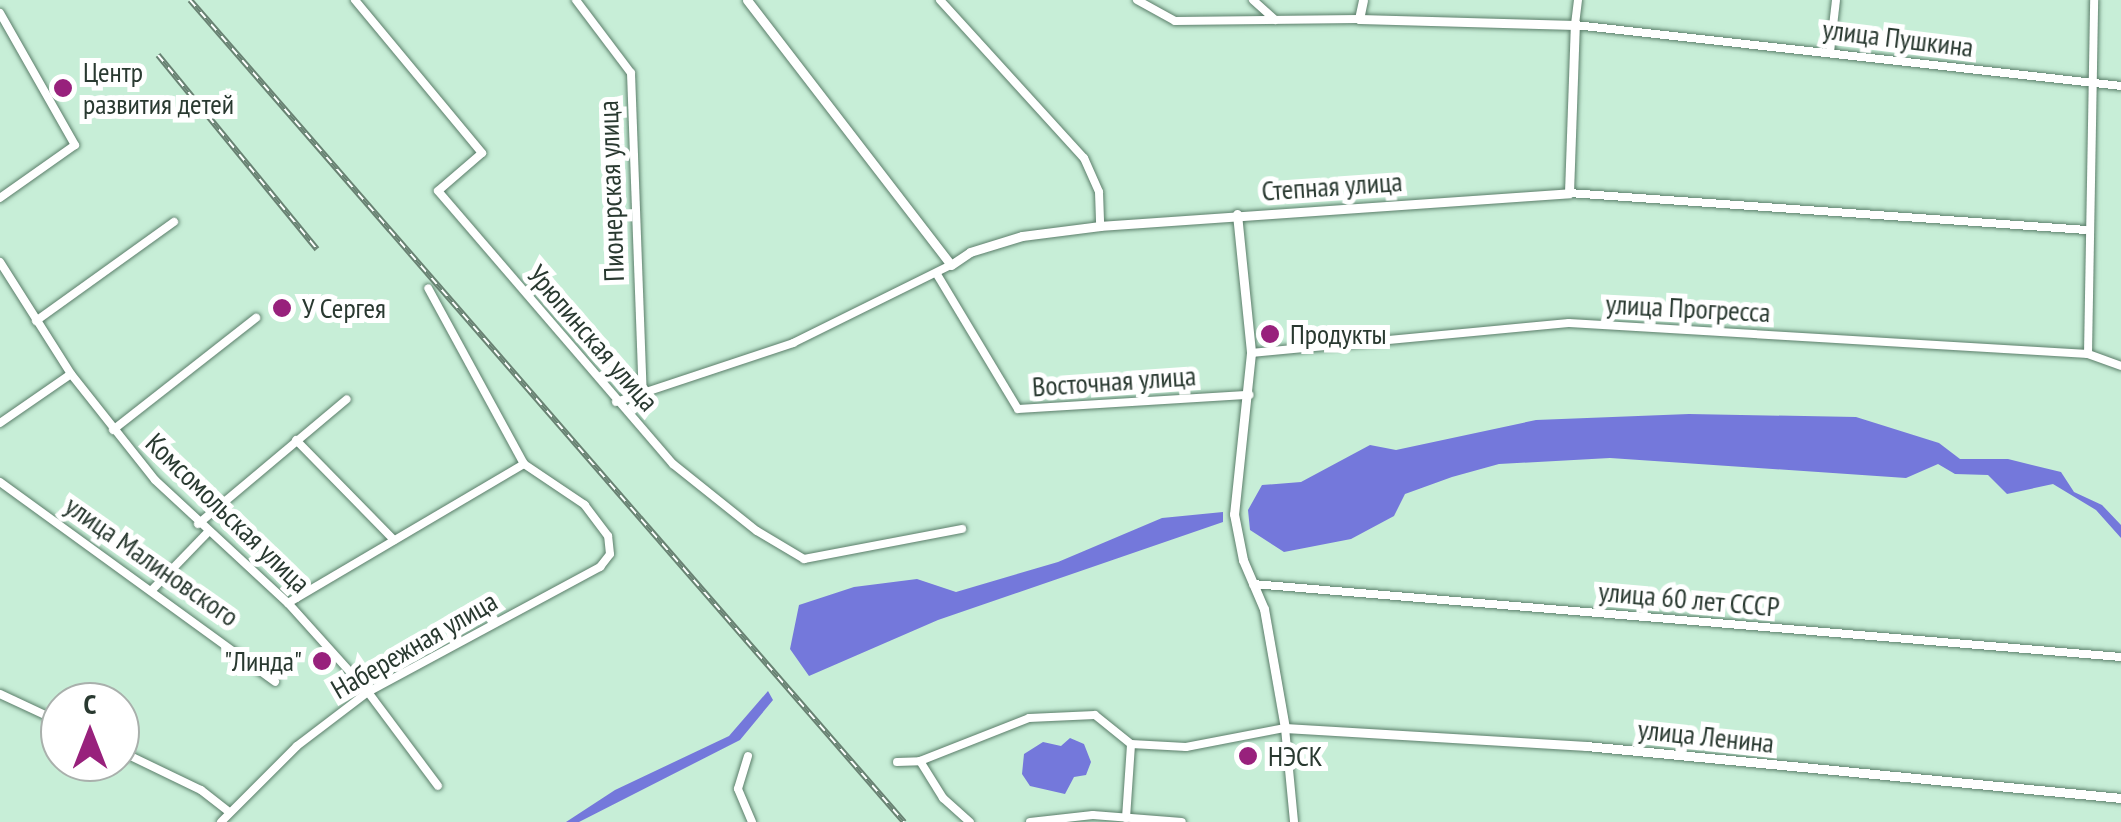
<!DOCTYPE html>
<meta charset="utf-8">
<style>
body{margin:0}
#map{position:relative;width:2121px;height:822px;overflow:hidden;background:#c7eed7;font-family:"PT Sans Narrow",sans-serif}
div>[style]{position:absolute}
[style*='--x']{left:calc(var(--x)*1px);top:calc(var(--y)*1px);width:calc(var(--w)*1px);rotate:calc(var(--a)*1deg)}
.water>*{inset:0;background:#7478db}
.roads{filter:drop-shadow(0 0 2px #5b7e6a) drop-shadow(0 0 2px #5b7e6a)}
.minor>*{height:8px;margin:-4px;padding:0 4px;transform-origin:4px;border-radius:4px;background:#fff}
.tertiary>*{height:9px;margin:-4.5px;padding:0 4.5px;transform-origin:4.5px;border-radius:4.5px;background:#fff}
.rail>*{height:6px;margin-top:-3px;transform-origin:0;background:repeating-linear-gradient(90deg,#fff 0 8px,#698273 0 16px);box-sizing:border-box;border-block:2px solid #698273}
.dots>*{width:28px;height:28px;translate:-50% -50%;box-sizing:border-box;border:5px solid #fff;border-radius:50%}
span{translate:-50% -50%;white-space:nowrap;text-align:center;line-height:1.15;-webkit-text-stroke:10px #fff;paint-order:stroke}
.street-label{font-size:28px;color:#293930}
.poi-label{font-size:28px;color:#293930}
.left{translate:0 -50%;text-align:left}
.right{translate:-100% -50%;text-align:right}
.north{position:absolute;left:40px;top:682px;width:100px;height:100px;box-sizing:border-box;background:#fff;border:2px solid #a9b0ac;border-radius:50%;rotate:0deg;font-size:28px;font-weight:700;line-height:40px;text-align:center;color:#293930}
.north::after{content:'';display:block;margin:auto;width:35px;height:45px;background:#98217c;clip-path:polygon(50% 0,100% 100%,50% 72%,0 100%)}
</style>
<div id="map">
<div class="water">
<i style="clip-path:polygon(1689px 414px,1856px 417px,1939px 443px,1960px 459px,2008px 459px,2061px 472px,2074px 492px,2102px 505px,2121px 525px,2121px 538px,2096px 510px,2053px 484px,2007px 494px,1988px 475px,1955px 474px,1938px 464px,1906px 478px,1610px 458px,1499px 464px,1452px 477px,1405px 494px,1394px 516px,1351px 539px,1284px 552px,1250px 530px,1248px 510px,1262px 485px,1301px 482px,1370px 445px,1396px 450px,1536px 420px)"></i>
<i style="clip-path:polygon(1223px 512px,1223px 522px,938px 620px,809px 676px,790px 649px,799px 605px,854px 587px,917px 579px,956px 592px,1058px 562px,1162px 518px)"></i>
<i style="clip-path:polygon(768px 691px,773px 700px,740px 740px,579px 822px,566px 822px,615px 790px,729px 736px)"></i>
<i style="clip-path:polygon(1070px 738px,1084px 744px,1091px 762px,1086px 775px,1074px 777px,1065px 794px,1030px 786px,1022px 774px,1024px 754px,1043px 742px,1061px 746px)"></i>
</div>
<div class="roads">
<div class="minor">
<i style="--x:355;--y:0;--w:199;--a:50.3"></i>
<i style="--x:482;--y:153;--w:58;--a:139.2"></i>
<i style="--x:438;--y:191;--w:360;--a:49.3"></i>
<i style="--x:673;--y:464;--w:107;--a:38.6"></i>
<i style="--x:757;--y:531;--w:55;--a:30.8"></i>
<i style="--x:804;--y:559;--w:161;--a:-10.8"></i>
<i style="--x:576;--y:0;--w:91;--a:53"></i>
<i style="--x:631;--y:73;--w:325;--a:87.9"></i>
<i style="--x:940;--y:0;--w:214;--a:47.7"></i>
<i style="--x:1084;--y:158;--w:37;--a:66"></i>
<i style="--x:1099;--y:192;--w:34;--a:88"></i>
<i style="--x:1137;--y:0;--w:43;--a:28.9"></i>
<i style="--x:1175;--y:21;--w:184;--a:-0.6"></i>
<i style="--x:1253;--y:0;--w:30;--a:42"></i>
<i style="--x:1578;--y:0;--w:25;--a:97"></i>
<i style="--x:1575;--y:25;--w:549;--a:6.37"></i>
<i style="--x:0;--y:13;--w:152;--a:60.4"></i>
<i style="--x:75;--y:145;--w:92;--a:144.8"></i>
<i style="--x:1830;--y:52;--w:52;--a:-83.4"></i>
<i style="--x:1569;--y:193;--w:518;--a:4.09"></i>
<i style="--x:0;--y:262;--w:133;--a:57.6"></i>
<i style="--x:71;--y:374;--w:135;--a:51.6"></i>
<i style="--x:155;--y:480;--w:181;--a:42.8"></i>
<i style="--x:288;--y:603;--w:120;--a:48"></i>
<i style="--x:368;--y:692;--w:117;--a:53.3"></i>
<i style="--x:938;--y:276;--w:155;--a:59"></i>
<i style="--x:1018;--y:409;--w:232;--a:-3.5"></i>
<i style="--x:36;--y:321;--w:170;--a:-35.7"></i>
<i style="--x:1251;--y:353;--w:319;--a:-5.4"></i>
<i style="--x:1569;--y:323;--w:520;--a:3.42"></i>
<i style="--x:2088;--y:354;--w:35;--a:20"></i>
<i style="--x:2088;--y:354;--w:354;--a:-89"></i>
<i style="--x:616;--y:402;--w:187;--a:-18.4"></i>
<i style="--x:793;--y:343;--w:176;--a:-26.3"></i>
<i style="--x:0;--y:423;--w:86;--a:-34.6"></i>
<i style="--x:113;--y:430;--w:182;--a:-38.1"></i>
<i style="--x:296;--y:440;--w:140;--a:45.6"></i>
<i style="--x:0;--y:482;--w:340;--a:36"></i>
<i style="--x:198;--y:524;--w:194;--a:-40"></i>
<i style="--x:1253;--y:584;--w:871;--a:4.81"></i>
<i style="--x:152;--y:590;--w:81;--a:-46"></i>
<i style="--x:288;--y:603;--w:274;--a:-30.5"></i>
<i style="--x:0;--y:694;--w:66;--a:25"></i>
<i style="--x:120;--y:751;--w:90;--a:25.7"></i>
<i style="--x:201;--y:790;--w:36;--a:38"></i>
<i style="--x:748;--y:756;--w:34;--a:107"></i>
<i style="--x:738;--y:789;--w:36;--a:67"></i>
<i style="--x:920;--y:761;--w:44;--a:58.1"></i>
<i style="--x:943;--y:798;--w:36;--a:42"></i>
<i style="--x:897;--y:762;--w:23;--a:-2"></i>
<i style="--x:920;--y:761;--w:117;--a:-21.5"></i>
<i style="--x:1029;--y:718;--w:66;--a:-2.6"></i>
<i style="--x:1095;--y:715;--w:46;--a:38.9"></i>
<i style="--x:1131;--y:744;--w:55;--a:3.1"></i>
<i style="--x:1186;--y:747;--w:101;--a:-10.9"></i>
<i style="--x:1285;--y:728;--w:94;--a:84.5"></i>
<i style="--x:1126;--y:818;--w:74;--a:-86.1"></i>
<i style="--x:221;--y:822;--w:107;--a:-45"></i>
<i style="--x:297;--y:746;--w:89;--a:-37.3"></i>
<i style="--x:368;--y:692;--w:264;--a:-28.3"></i>
<i style="--x:600;--y:567;--w:16;--a:-52"></i>
<i style="--x:610;--y:554;--w:18;--a:-96"></i>
<i style="--x:608;--y:536;--w:39;--a:-127"></i>
<i style="--x:585;--y:505;--w:73;--a:-146.1"></i>
<i style="--x:524;--y:464;--w:200;--a:-118.6"></i>
<i style="--x:1030;--y:822;--w:63;--a:-6.3"></i>
<i style="--x:1093;--y:815;--w:89;--a:4.5"></i>
</div>
<div class="tertiary">
<i style="--x:747;--y:0;--w:334;--a:52.4"></i>
<i style="--x:951;--y:265;--w:23;--a:-34"></i>
<i style="--x:970;--y:252;--w:54;--a:-17.1"></i>
<i style="--x:1022;--y:236;--w:79;--a:-7.3"></i>
<i style="--x:1100;--y:226;--w:470;--a:-4"></i>
<i style="--x:1569;--y:193;--w:168;--a:-88"></i>
<i style="--x:1575;--y:25;--w:216;--a:-178.4"></i>
<i style="--x:1359;--y:19;--w:19;--a:-78"></i>
<i style="--x:1237;--y:214;--w:140;--a:84.2"></i>
<i style="--x:1251;--y:353;--w:162;--a:96"></i>
<i style="--x:1234;--y:514;--w:47;--a:78.9"></i>
<i style="--x:1243;--y:560;--w:53;--a:66.8"></i>
<i style="--x:1264;--y:609;--w:121;--a:80"></i>
<i style="--x:1285;--y:728;--w:302;--a:3.4"></i>
<i style="--x:1586;--y:746;--w:538;--a:5.55"></i>
</div>
</div>
<div class="rail">
<i style="--x:190;--y:0;--w:1089;--a:49.02"></i>
<i style="--x:158;--y:55;--w:251;--a:50.7"></i>
</div>
<div class="dots">
<i style="left:63px;top:88px;background:#98217c"></i>
<i style="left:282px;top:308px;background:#98217c"></i>
<i style="left:1270px;top:334px;background:#98217c"></i>
<i style="left:322px;top:661px;background:#98217c"></i>
<i style="left:1248px;top:756px;background:#98217c"></i>
</div>
<div class="street-label">
<span style="left:1898px;top:38px;rotate:7deg">улица Пушкина</span>
<span style="left:1332px;top:186px;rotate:-4deg">Степная улица</span>
<span style="left:611px;top:191px;rotate:-92deg">Пионерская улица</span>
<span style="left:1688px;top:308px;rotate:3deg">улица Прогресса</span>
<span style="left:593px;top:338px;rotate:49deg">Урюпинская улица</span>
<span style="left:1114px;top:381px;rotate:-4deg">Восточная улица</span>
<span style="left:228px;top:513px;rotate:44deg">Комсомольская улица</span>
<span style="left:152px;top:561px;rotate:35deg">улица Малиновского</span>
<span style="left:1689px;top:599px;rotate:5deg">улица 60 лет СССР</span>
<span style="left:414px;top:645px;rotate:-30deg">Набережная улица</span>
<span style="left:1706px;top:736px;rotate:6deg">улица Ленина</span>
</div>
<div class="poi-label">
<span class="left" style="left:83px;top:88px">Центр<br>развития детей</span>
<span class="left" style="left:302px;top:308px">У Сергея</span>
<span class="left" style="left:1290px;top:334px">Продукты</span>
<span class="right" style="left:302px;top:661px">"Линда"</span>
<span class="left" style="left:1268px;top:756px">НЭСК</span>
</div>
<div class="north">С</div>
</div>
